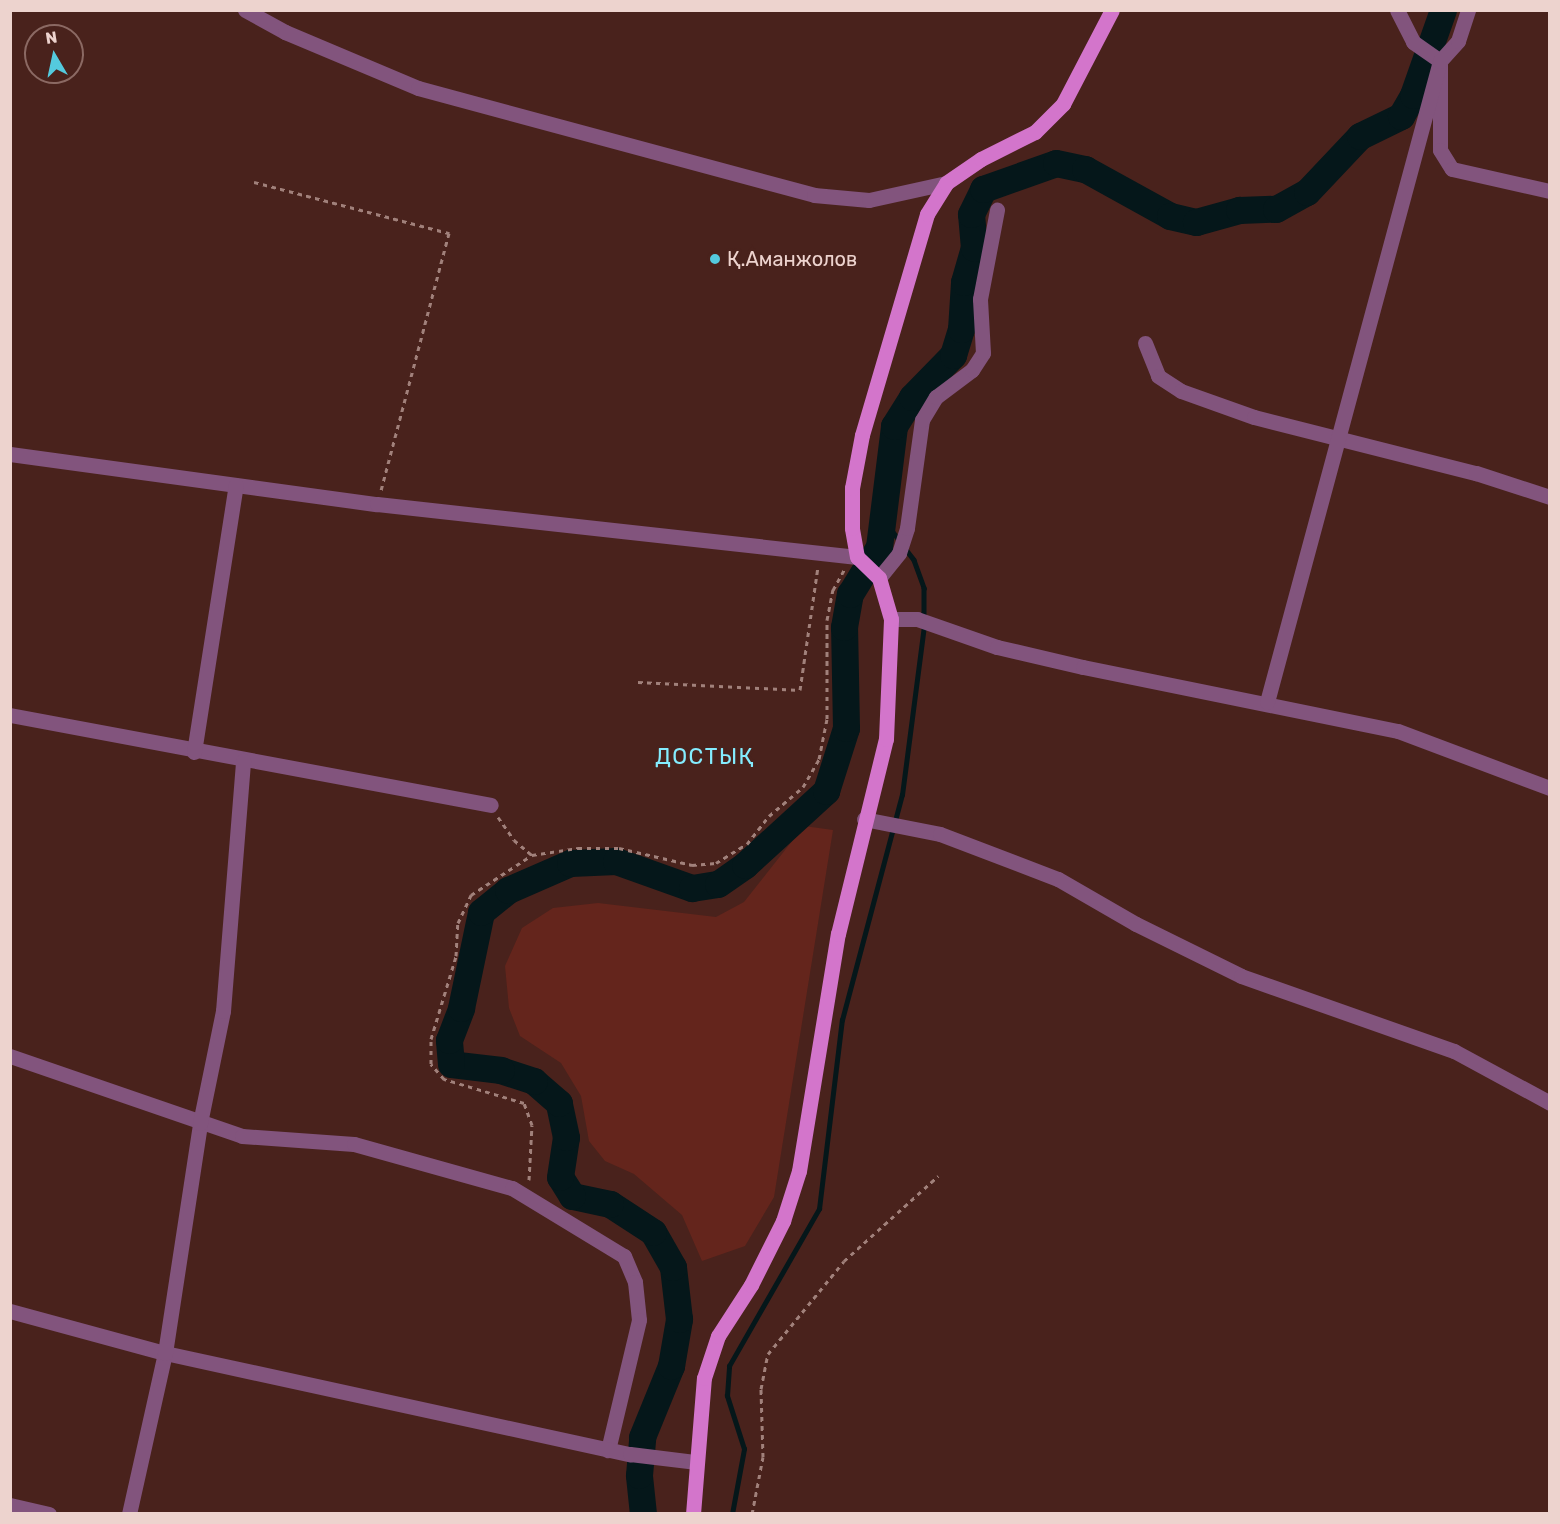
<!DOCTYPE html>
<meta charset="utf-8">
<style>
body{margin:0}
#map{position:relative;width:1560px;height:1524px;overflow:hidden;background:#49221c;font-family:Rubik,sans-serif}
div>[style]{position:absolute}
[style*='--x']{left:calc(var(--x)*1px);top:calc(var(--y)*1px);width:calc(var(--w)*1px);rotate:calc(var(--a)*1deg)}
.green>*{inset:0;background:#64251c}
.stream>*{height:4.5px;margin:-2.25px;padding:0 2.25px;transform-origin:2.25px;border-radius:2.25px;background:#05171a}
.river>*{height:27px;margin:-13.5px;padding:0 13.5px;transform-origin:13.5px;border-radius:13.5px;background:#05171a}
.path>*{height:3px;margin-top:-1.5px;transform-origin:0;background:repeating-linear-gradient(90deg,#a1817b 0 4.5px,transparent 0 9px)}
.minor>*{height:15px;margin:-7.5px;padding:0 7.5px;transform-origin:7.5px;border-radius:7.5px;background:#82547d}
.major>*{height:15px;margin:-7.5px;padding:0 7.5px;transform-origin:7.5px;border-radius:7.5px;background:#d375cb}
.dots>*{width:16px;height:16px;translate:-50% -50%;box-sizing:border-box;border:3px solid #49221c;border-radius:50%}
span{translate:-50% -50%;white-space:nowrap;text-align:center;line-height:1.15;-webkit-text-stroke:6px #49221c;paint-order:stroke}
.poi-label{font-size:20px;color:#edd3ce}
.left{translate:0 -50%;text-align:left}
.quarter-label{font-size:22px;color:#84ecfe;letter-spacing:1.5px}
.frame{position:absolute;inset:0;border:12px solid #edd3ce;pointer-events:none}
.north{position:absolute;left:24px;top:24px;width:60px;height:60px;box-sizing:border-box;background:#49221c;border:2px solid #8b6963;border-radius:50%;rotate:351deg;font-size:16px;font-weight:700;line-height:24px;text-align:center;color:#edd3ce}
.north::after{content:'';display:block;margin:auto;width:21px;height:27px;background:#54cade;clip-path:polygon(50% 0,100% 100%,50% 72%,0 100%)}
</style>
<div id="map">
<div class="green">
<i style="clip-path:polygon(804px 826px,833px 830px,774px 1197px,745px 1246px,702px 1261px,682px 1215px,634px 1174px,605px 1161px,589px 1141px,581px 1096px,561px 1063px,520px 1036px,509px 1008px,505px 966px,522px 928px,553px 908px,598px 903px,716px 917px,744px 902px)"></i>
</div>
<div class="stream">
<i style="--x:883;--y:518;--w:27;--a:54"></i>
<i style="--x:904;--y:547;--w:16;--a:52"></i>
<i style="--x:914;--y:560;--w:30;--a:70"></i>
<i style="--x:924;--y:588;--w:29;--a:90"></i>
<i style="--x:732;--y:1514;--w:66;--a:-79.5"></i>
<i style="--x:744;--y:1449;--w:56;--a:-107.8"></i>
<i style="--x:727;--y:1396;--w:30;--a:-86"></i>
<i style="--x:729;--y:1366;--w:181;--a:-60.2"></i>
<i style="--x:819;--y:1209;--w:190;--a:-83.1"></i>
<i style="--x:842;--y:1020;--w:233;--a:-75.1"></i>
<i style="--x:902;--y:795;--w:170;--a:-82.6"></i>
</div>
<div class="river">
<i style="--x:643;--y:1514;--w:39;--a:-96"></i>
<i style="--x:639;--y:1475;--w:38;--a:-85"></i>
<i style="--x:642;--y:1437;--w:77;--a:-67.8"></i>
<i style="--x:671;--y:1366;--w:48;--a:-80.3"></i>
<i style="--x:679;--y:1319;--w:52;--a:-96.6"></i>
<i style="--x:673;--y:1267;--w:40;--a:-119.7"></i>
<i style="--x:653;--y:1232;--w:51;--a:-146.9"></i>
<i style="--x:610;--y:1204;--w:39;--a:-168"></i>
<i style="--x:572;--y:1196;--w:22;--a:-122"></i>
<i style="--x:560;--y:1177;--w:40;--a:-81.5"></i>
<i style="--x:566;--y:1137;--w:35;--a:-102"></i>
<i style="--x:559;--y:1103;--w:33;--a:-139"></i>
<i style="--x:534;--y:1081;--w:35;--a:-162"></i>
<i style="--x:501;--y:1070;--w:50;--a:-173.2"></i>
<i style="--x:451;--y:1064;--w:24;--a:-95"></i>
<i style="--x:449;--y:1040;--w:34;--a:-69"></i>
<i style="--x:461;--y:1008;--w:98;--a:-78.2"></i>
<i style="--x:481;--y:912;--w:35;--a:-39"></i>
<i style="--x:508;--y:890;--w:68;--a:-23.5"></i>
<i style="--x:570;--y:863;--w:46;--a:-2.5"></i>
<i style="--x:616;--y:861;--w:81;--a:19.6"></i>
<i style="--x:692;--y:888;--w:26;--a:-9"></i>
<i style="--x:718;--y:884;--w:33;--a:-35"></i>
<i style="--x:745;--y:865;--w:110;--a:-42.4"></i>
<i style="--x:826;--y:791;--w:66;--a:-72.4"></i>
<i style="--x:846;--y:728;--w:101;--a:-91.1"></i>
<i style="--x:844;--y:627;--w:34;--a:-80"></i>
<i style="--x:850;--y:594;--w:55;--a:-58.3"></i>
<i style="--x:879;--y:547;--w:122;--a:-82.9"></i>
<i style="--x:894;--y:426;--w:34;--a:-58"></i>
<i style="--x:912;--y:397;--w:59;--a:-45.7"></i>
<i style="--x:953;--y:355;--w:27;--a:-73"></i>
<i style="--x:961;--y:329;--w:47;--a:-86.3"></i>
<i style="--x:964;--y:282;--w:35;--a:-74"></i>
<i style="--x:974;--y:248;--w:34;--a:-95"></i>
<i style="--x:971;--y:214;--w:28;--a:-64"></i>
<i style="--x:983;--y:189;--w:77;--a:-19.6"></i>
<i style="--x:1056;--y:163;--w:30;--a:12"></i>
<i style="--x:1085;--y:169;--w:97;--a:28.9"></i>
<i style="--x:1170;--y:216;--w:27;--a:13"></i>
<i style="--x:1196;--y:222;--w:45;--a:-15.6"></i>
<i style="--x:1239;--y:210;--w:37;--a:-2"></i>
<i style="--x:1276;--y:209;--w:35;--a:-29"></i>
<i style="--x:1307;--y:192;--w:77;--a:-46.6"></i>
<i style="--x:1360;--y:136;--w:46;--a:-26"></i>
<i style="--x:1401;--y:116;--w:24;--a:-60"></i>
<i style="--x:1413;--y:95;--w:90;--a:-70.6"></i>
</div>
<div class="path">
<i style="--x:254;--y:182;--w:202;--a:14.7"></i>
<i style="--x:449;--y:233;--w:267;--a:104.8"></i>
<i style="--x:638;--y:682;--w:162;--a:2.8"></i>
<i style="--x:800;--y:690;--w:124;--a:-81.7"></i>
<i style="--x:498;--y:817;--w:28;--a:55"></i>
<i style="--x:514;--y:840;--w:23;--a:40"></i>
<i style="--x:529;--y:1180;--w:55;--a:-86.9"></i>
<i style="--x:532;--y:1125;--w:23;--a:-110"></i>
<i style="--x:524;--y:1103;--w:84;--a:-163.3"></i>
<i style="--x:444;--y:1079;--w:20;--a:-131"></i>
<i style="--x:431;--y:1064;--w:25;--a:-90"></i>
<i style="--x:431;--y:1039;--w:87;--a:-73.2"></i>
<i style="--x:456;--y:956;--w:33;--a:-87"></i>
<i style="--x:458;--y:923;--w:31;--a:-65"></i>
<i style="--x:471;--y:895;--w:73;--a:-33.3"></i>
<i style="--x:532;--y:855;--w:47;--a:-8.7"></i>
<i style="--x:578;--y:848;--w:41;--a:0"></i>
<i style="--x:619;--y:848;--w:75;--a:13.1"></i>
<i style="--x:692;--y:865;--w:24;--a:-5"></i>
<i style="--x:716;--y:863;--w:36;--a:-32"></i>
<i style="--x:747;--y:844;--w:36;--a:-52"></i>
<i style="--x:769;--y:816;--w:45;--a:-40.5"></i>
<i style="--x:803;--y:787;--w:32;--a:-60"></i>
<i style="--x:819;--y:759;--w:41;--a:-78.7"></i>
<i style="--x:827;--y:719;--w:99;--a:-90"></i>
<i style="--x:827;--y:620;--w:31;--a:-79"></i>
<i style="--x:833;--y:590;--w:23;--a:-61"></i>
<i style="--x:752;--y:1514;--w:58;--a:-79.1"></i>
<i style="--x:763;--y:1457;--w:68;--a:-91.7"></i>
<i style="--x:761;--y:1389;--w:36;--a:-79"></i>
<i style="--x:768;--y:1354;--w:120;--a:-50.7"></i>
<i style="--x:844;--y:1261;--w:127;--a:-42.1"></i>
</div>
<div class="minor">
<i style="--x:245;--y:10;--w:46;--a:28.8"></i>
<i style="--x:285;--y:32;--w:144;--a:22.8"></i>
<i style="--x:418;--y:88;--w:410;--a:15.1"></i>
<i style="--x:814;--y:195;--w:55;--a:5.2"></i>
<i style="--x:869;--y:200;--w:79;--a:-12.4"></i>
<i style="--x:1397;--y:10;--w:36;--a:63"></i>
<i style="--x:1413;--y:42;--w:33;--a:35"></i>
<i style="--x:1440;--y:61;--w:89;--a:90"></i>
<i style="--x:1440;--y:150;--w:22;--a:58"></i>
<i style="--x:1452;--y:169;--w:100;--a:12.7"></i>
<i style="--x:1145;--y:343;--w:35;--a:68"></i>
<i style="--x:1158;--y:376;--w:27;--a:33"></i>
<i style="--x:1181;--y:391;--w:77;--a:19.6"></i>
<i style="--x:1254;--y:417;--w:229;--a:14.2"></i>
<i style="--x:1476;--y:473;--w:78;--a:18"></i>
<i style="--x:10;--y:454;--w:370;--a:7.8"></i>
<i style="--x:377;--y:504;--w:483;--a:6.3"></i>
<i style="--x:879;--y:578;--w:32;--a:-51"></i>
<i style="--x:899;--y:553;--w:26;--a:-72"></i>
<i style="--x:907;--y:528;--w:109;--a:-82.1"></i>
<i style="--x:922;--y:420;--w:27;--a:-59"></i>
<i style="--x:936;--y:397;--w:45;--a:-36.9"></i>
<i style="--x:972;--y:370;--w:20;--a:-57"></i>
<i style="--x:983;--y:353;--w:54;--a:-93.2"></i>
<i style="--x:980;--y:299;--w:91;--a:-79.2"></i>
<i style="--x:891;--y:619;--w:26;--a:0"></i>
<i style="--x:917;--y:619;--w:85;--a:19.3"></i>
<i style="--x:997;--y:647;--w:88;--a:13.1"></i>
<i style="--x:1083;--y:667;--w:321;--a:11.5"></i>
<i style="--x:1398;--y:731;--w:162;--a:20.6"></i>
<i style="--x:1267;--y:702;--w:664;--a:-74.9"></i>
<i style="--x:1440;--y:61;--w:27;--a:-48"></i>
<i style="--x:1458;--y:41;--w:33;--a:-72"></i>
<i style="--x:10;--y:715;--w:489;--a:10.6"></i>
<i style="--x:194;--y:752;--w:270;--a:-81.1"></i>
<i style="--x:864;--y:819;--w:77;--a:11.2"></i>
<i style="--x:940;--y:834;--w:126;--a:20.9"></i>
<i style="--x:1058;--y:879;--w:90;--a:30"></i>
<i style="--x:1136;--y:924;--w:117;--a:26.3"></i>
<i style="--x:1241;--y:976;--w:226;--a:19.4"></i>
<i style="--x:1454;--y:1051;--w:109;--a:28.4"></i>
<i style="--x:10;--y:1056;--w:245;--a:19"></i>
<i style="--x:242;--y:1136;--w:112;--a:4.1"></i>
<i style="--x:354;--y:1144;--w:164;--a:15.6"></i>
<i style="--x:512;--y:1188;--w:131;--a:31.3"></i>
<i style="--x:624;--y:1256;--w:28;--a:67"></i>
<i style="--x:635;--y:1282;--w:38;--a:84"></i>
<i style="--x:639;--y:1320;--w:134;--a:103.4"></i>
<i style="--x:10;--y:1311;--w:161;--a:15.2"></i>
<i style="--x:165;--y:1353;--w:476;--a:12.3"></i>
<i style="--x:630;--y:1454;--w:65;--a:7"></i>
<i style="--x:10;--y:1505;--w:40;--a:13"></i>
<i style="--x:129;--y:1514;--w:165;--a:-77.4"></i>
<i style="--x:165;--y:1353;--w:233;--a:-81.3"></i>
<i style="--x:200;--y:1123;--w:114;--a:-78.4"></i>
<i style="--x:223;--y:1011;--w:251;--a:-85.4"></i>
</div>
<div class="major">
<i style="--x:693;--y:1514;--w:136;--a:-85.4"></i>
<i style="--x:704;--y:1378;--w:44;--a:-71.6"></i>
<i style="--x:718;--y:1336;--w:61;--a:-57.1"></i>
<i style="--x:751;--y:1285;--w:72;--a:-63.4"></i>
<i style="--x:783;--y:1221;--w:52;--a:-72.3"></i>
<i style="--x:799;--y:1171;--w:240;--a:-80.7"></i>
<i style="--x:838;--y:934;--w:201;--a:-76.2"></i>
<i style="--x:886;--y:739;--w:120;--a:-87.6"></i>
<i style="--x:891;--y:619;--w:43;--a:-106.3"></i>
<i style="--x:879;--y:578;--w:30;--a:-136"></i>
<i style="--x:857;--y:557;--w:29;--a:-100"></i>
<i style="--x:852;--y:528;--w:40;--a:-90"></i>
<i style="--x:852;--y:488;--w:54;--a:-79.3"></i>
<i style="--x:862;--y:435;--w:230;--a:-73.6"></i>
<i style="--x:927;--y:214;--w:36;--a:-58"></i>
<i style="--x:946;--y:183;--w:42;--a:-34.4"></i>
<i style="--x:981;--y:159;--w:60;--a:-26.6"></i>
<i style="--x:1035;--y:132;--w:40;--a:-45"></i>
<i style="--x:1063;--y:104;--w:106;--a:-62.5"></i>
</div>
<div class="dots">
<i style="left:715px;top:259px;background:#54cade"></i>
</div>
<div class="poi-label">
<span class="left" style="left:727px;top:259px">Қ.Аманжолов</span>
</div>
<div class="quarter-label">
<span style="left:705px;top:757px">ДОСТЫҚ</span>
</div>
<div class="frame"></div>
<div class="north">N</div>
</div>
